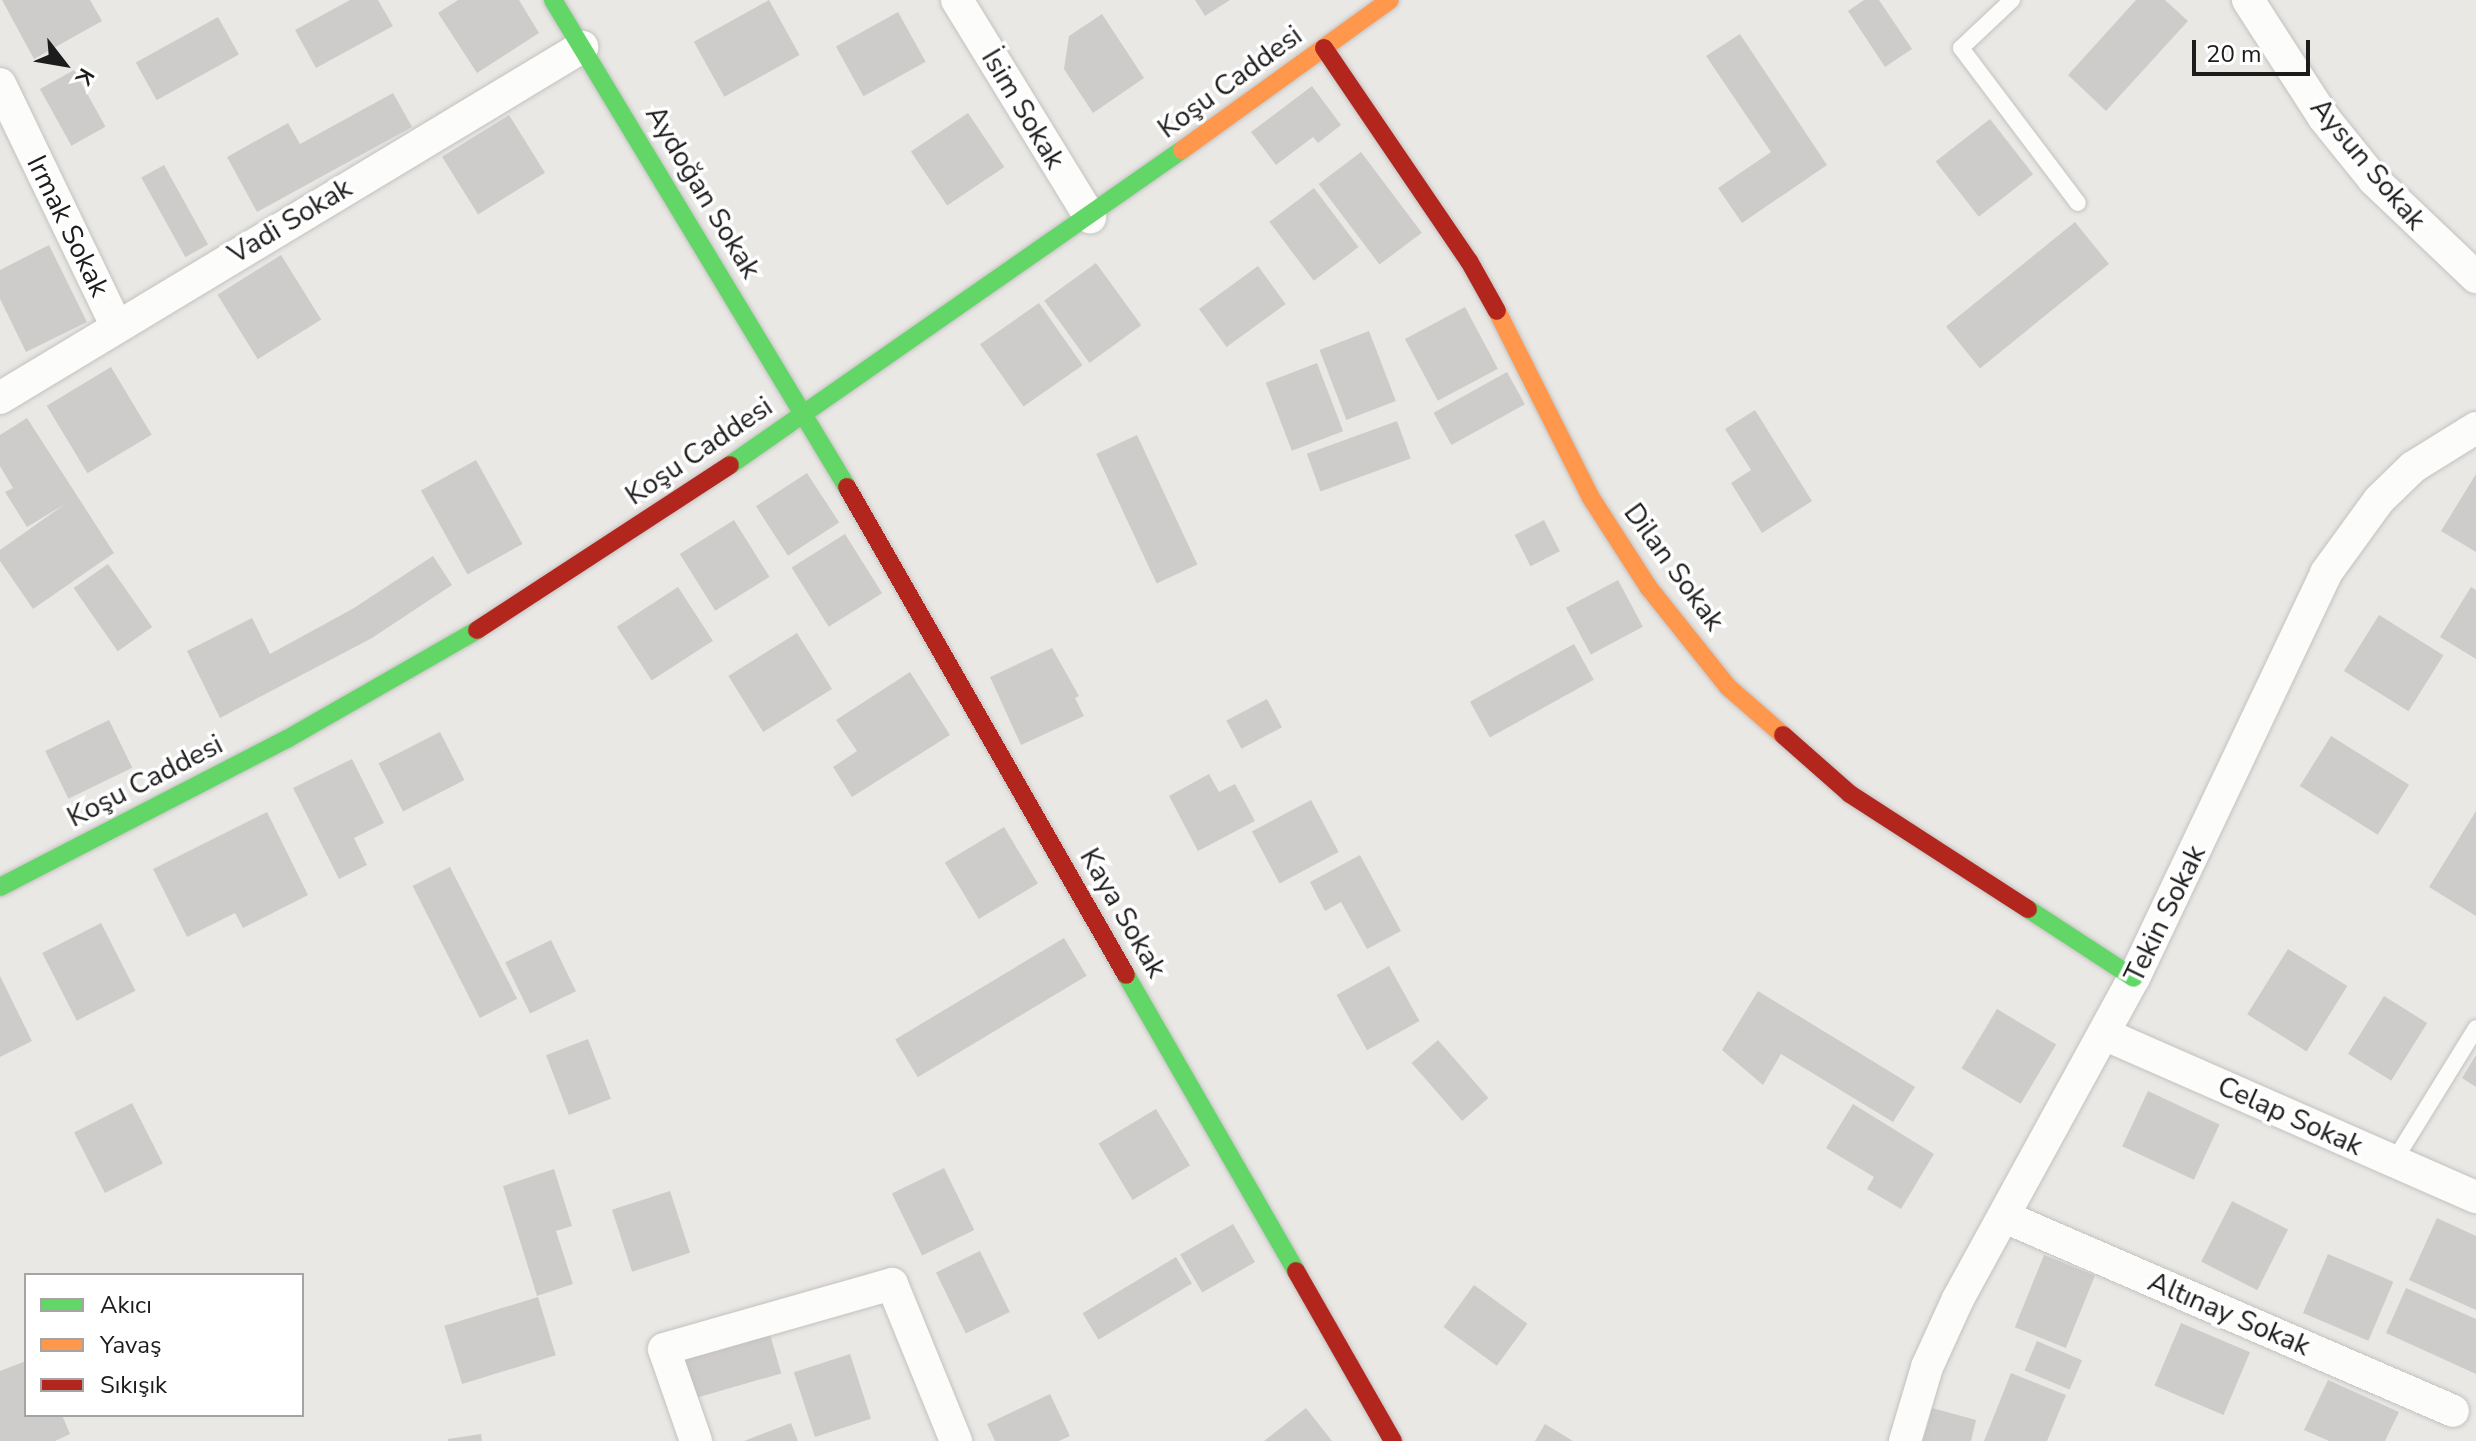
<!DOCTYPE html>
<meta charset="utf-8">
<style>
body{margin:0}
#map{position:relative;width:2476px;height:1441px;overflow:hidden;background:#eae8e5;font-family:"Nunito Sans",sans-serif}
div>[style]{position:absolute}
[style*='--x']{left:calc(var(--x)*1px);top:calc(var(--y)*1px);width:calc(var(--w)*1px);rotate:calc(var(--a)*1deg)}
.building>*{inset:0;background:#ceccca;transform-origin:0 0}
.roads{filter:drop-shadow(0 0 2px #c3c2c1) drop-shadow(0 0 2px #c3c2c1)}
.lane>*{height:16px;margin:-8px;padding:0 8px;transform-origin:8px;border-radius:8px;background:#fcfcfb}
.street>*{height:32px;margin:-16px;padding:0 16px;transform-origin:16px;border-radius:16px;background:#fcfcfb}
.fast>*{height:18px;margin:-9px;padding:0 9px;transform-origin:9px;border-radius:9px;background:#63d668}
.slow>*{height:18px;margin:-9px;padding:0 9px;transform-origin:9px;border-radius:9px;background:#ff974d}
.jam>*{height:18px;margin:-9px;padding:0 9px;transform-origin:9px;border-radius:9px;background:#b3261e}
span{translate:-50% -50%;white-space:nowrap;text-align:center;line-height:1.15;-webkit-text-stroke:7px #fff;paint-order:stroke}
.street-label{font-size:28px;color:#1c1c1c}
.legend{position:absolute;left:24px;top:1273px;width:280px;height:144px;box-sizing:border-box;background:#fff;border:2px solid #a4a4a4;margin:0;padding:10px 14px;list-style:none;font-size:24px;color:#1c1c1c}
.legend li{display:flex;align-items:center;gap:16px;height:40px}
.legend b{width:40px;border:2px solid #a4a4a4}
.north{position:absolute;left:24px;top:24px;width:80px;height:80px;-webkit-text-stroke:6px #fff;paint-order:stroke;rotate:121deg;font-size:22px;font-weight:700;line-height:32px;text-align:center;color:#1c1c1c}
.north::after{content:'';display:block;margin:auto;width:28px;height:36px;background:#1c1c1c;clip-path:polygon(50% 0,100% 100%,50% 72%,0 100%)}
.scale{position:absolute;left:2192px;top:40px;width:118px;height:36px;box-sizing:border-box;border:4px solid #1c1c1c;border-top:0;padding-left:10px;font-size:24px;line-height:28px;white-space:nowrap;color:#1c1c1c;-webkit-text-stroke:6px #fff;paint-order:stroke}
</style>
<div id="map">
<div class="building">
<i style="clip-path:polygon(2px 0,90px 0,102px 21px,34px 59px)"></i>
<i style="clip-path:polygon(350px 0,378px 0,393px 26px,316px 68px,295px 30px)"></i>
<i style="clip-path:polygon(458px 0,519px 0,539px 33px,477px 73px,438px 13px)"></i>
<i style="left:769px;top:0;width:63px;height:86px;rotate:61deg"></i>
<i style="clip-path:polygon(1195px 0,1230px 0,1205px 16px)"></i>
<i style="clip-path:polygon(1864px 0,1879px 0,1912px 49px,1885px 67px,1848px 11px)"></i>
<i style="clip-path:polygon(2136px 0,2165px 0,2188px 21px,2106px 111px,2068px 75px)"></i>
<i style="left:898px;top:12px;width:57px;height:71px;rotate:61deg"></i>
<i style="clip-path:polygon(1102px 14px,1144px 78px,1093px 113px,1064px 69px,1069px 36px)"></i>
<i style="left:218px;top:17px;width:43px;height:94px;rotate:61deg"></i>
<i style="clip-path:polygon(1740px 34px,1827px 165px,1742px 223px,1718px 188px,1771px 152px,1706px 56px)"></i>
<i style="left:74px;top:70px;width:65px;height:39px;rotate:61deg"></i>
<i style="clip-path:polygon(1312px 86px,1341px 125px,1318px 143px,1313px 137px,1276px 165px,1251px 132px)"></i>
<i style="clip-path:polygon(393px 93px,412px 127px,257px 212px,227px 157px,288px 123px,300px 144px)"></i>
<i style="left:968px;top:113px;width:65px;height:69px;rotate:56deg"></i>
<i style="left:509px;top:115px;width:68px;height:79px;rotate:58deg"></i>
<i style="left:1990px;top:119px;width:70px;height:69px;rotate:52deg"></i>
<i style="left:1361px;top:152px;width:101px;height:53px;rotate:53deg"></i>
<i style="left:164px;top:165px;width:91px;height:26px;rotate:61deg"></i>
<i style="left:1314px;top:188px;width:74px;height:56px;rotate:53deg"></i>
<i style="left:2075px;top:222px;width:54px;height:166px;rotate:51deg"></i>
<i style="clip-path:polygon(49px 245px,87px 322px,26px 352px,0 299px,0 270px)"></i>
<i style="left:281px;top:255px;width:76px;height:75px;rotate:58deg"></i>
<i style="left:1096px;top:263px;width:77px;height:64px;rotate:54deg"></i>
<i style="left:1258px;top:266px;width:47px;height:73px;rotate:54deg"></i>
<i style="left:1039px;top:303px;width:76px;height:72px;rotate:55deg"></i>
<i style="left:1465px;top:307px;width:70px;height:68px;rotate:62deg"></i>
<i style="left:1369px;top:331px;width:75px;height:53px;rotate:69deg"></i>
<i style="left:1317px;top:363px;width:73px;height:55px;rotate:69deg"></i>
<i style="left:111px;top:367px;width:79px;height:75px;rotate:59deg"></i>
<i style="left:1507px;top:372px;width:37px;height:84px;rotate:61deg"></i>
<i style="clip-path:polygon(1755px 410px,1812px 501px,1762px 533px,1731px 483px,1751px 470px,1725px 429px)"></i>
<i style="clip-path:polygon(27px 418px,114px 553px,33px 609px,0 561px,0 550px,65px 504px,27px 527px,5px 492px,13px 488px,0 466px,0 435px)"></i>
<i style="left:1397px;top:421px;width:40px;height:96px;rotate:70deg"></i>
<i style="left:1137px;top:435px;width:143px;height:45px;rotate:65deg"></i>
<i style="left:476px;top:460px;width:96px;height:63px;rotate:61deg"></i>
<i style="left:807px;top:473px;width:59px;height:61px;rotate:57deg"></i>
<i style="clip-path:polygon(2476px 474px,2476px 552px,2441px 531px)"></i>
<i style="left:734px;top:520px;width:67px;height:64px;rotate:58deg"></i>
<i style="left:1544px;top:520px;width:35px;height:33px;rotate:63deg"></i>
<i style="left:845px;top:534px;width:70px;height:63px;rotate:58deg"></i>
<i style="clip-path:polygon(433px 556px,452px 585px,372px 638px,220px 718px,187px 651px,252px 618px,270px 654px,354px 608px)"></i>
<i style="left:108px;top:564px;width:77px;height:42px;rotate:55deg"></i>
<i style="left:1618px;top:580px;width:53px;height:59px;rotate:62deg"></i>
<i style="left:678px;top:587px;width:64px;height:73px;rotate:57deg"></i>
<i style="clip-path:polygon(2471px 587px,2476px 590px,2476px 659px,2440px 637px)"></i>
<i style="left:2379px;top:615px;width:76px;height:66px;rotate:32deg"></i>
<i style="left:797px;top:633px;width:66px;height:81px;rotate:58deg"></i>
<i style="left:1574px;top:644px;width:41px;height:119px;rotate:61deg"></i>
<i style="clip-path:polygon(1052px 648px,1079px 696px,1075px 698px,1084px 716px,1021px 745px,990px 677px)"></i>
<i style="clip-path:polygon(910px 672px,950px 735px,852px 797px,833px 767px,857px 751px,836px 720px)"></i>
<i style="left:1267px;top:699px;width:32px;height:46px;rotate:62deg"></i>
<i style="left:109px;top:720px;width:53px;height:71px;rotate:64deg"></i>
<i style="left:440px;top:732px;width:54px;height:69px;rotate:63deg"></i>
<i style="left:2331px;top:736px;width:92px;height:59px;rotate:32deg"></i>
<i style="clip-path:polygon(352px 759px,384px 823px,354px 838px,367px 865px,339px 879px,293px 788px)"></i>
<i style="clip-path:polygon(1209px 774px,1219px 792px,1235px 784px,1255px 821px,1198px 851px,1169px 796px)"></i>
<i style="left:1311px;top:800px;width:59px;height:67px;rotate:62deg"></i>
<i style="clip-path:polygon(2476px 811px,2476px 916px,2429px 887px)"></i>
<i style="clip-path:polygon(267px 812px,308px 895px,243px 928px,235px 913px,187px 937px,153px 869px)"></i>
<i style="left:1004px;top:827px;width:66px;height:69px;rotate:59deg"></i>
<i style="clip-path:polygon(1360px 855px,1401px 931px,1367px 949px,1341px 902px,1325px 911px,1310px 882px)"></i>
<i style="left:450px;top:867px;width:148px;height:42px;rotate:63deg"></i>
<i style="left:101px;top:923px;width:76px;height:66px;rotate:63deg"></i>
<i style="left:1064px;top:938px;width:44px;height:197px;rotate:59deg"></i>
<i style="left:551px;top:940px;width:57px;height:51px;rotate:64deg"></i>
<i style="left:2288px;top:949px;width:70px;height:77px;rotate:32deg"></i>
<i style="left:1389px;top:966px;width:63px;height:60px;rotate:61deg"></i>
<i style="clip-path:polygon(0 976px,32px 1041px,0 1057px)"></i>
<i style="clip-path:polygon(1758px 991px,1915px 1087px,1893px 1122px,1781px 1054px,1763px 1085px,1722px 1050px)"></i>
<i style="left:2384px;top:996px;width:51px;height:68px;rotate:32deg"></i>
<i style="left:1997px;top:1009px;width:69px;height:69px;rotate:31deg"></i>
<i style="left:588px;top:1039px;width:64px;height:45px;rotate:69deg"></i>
<i style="left:1438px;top:1040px;width:77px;height:35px;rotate:49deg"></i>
<i style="clip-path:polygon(2476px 1055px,2476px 1087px,2462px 1078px)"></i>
<i style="left:2148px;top:1091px;width:79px;height:61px;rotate:25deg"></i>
<i style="left:132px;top:1103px;width:68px;height:65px;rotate:63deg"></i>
<i style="clip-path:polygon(1853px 1104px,1934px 1154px,1901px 1209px,1867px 1189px,1874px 1177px,1826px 1148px)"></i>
<i style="left:1156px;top:1109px;width:66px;height:67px;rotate:59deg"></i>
<i style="left:944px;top:1168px;width:69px;height:58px;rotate:64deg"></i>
<i style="clip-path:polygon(554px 1169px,572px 1226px,556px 1231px,573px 1284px,537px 1296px,503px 1186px)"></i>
<i style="left:670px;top:1191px;width:65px;height:61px;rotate:72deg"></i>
<i style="left:2232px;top:1201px;width:63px;height:68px;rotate:27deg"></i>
<i style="clip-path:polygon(2437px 1218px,2476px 1236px,2476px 1310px,2409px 1280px)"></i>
<i style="left:1233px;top:1224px;width:44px;height:61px;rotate:60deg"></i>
<i style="left:980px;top:1251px;width:68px;height:49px;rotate:64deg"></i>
<i style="left:2328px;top:1254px;width:71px;height:64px;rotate:23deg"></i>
<i style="left:2044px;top:1255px;width:55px;height:78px;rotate:22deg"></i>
<i style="left:1176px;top:1257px;width:31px;height:109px;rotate:59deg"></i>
<i style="left:1474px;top:1285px;width:66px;height:52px;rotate:36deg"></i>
<i style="clip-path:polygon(2406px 1288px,2476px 1319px,2476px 1374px,2386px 1333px)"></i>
<i style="left:538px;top:1297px;width:61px;height:98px;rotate:73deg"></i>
<i style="left:2181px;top:1323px;width:75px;height:68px;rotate:23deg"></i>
<i style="left:770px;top:1334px;width:41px;height:89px;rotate:74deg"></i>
<i style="left:2037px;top:1341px;width:49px;height:32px;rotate:23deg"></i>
<i style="left:850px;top:1354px;width:68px;height:59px;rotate:72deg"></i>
<i style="clip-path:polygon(26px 1361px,26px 1415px,62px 1415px,70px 1434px,55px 1441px,0 1441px,0 1371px)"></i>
<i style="clip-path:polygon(2011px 1373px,2066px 1395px,2047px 1441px,1984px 1441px)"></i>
<i style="clip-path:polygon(2328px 1380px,2399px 1412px,2385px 1441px,2329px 1441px,2304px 1430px)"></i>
<i style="clip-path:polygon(1050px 1394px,1070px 1436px,1059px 1441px,995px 1441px,987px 1424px)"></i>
<i style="clip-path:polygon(1306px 1408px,1332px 1441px,1264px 1441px)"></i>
<i style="clip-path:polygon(1932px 1408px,1976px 1420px,1971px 1441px,1923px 1441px)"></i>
<i style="clip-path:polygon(791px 1423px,798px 1441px,744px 1441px)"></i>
<i style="clip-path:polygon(1545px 1424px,1573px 1441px,1535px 1441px)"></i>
<i style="clip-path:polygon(481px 1434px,482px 1441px,448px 1441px,448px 1439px)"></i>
</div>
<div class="roads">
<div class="lane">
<i style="--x:2012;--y:0;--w:70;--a:136.7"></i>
<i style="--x:1961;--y:48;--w:194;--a:53"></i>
<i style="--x:2394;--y:1161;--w:156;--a:-58.3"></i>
</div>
<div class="street">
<i style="--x:957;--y:0;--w:255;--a:58.5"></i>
<i style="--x:2248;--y:0;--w:140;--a:57.2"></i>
<i style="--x:2324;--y:118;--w:80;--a:51.1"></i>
<i style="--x:2374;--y:180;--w:141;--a:43.6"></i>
<i style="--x:0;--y:84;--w:267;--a:64.3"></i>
<i style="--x:0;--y:398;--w:680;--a:-31.09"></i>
<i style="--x:2104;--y:1034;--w:406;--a:23.7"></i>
<i style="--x:2005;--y:1217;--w:488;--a:23.4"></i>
<i style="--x:696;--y:1441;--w:97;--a:-109.2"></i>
<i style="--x:664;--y:1349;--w:237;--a:-15.9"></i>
<i style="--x:892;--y:1284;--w:170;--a:67.8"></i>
<i style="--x:1905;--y:1441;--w:77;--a:-73.4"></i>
<i style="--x:1927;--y:1367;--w:75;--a:-65.5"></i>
<i style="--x:1958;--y:1299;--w:366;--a:-61.3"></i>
<i style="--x:2134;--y:978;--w:448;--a:-64.6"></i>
<i style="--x:2326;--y:573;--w:90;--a:-54"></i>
<i style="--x:2379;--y:500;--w:47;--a:-44.1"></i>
<i style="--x:2413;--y:467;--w:74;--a:-31.8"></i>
</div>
<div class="fast">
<i style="--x:553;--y:0;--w:569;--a:58.88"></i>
<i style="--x:730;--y:465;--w:551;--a:-34.87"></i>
<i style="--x:0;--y:887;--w:323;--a:-27.3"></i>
<i style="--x:287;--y:739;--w:219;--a:-29.8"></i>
<i style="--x:2028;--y:909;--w:126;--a:33.1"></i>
<i style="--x:1126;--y:975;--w:341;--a:60.1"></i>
</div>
<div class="slow">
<i style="--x:1182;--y:150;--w:256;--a:-35.8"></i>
<i style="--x:1497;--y:311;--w:209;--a:63.3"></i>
<i style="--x:1591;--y:498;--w:107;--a:57.2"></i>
<i style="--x:1649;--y:588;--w:127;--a:51.4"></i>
<i style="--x:1728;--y:687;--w:73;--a:41.1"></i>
</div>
<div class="jam">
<i style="--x:1324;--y:48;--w:258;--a:55.8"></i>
<i style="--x:1469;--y:261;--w:57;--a:60.8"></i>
<i style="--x:847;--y:487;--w:562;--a:60.24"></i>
<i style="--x:477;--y:630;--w:302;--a:-33.1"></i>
<i style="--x:1783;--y:735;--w:89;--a:41.4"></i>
<i style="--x:1850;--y:794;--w:212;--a:32.9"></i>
<i style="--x:1296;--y:1271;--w:196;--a:60.3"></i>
</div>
</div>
<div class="street-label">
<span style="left:1230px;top:82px;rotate:-36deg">Koşu Caddesi</span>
<span style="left:1023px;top:109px;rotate:59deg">İsim Sokak</span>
<span style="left:2368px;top:164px;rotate:50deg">Aysun Sokak</span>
<span style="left:703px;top:192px;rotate:59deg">Aydoğan Sokak</span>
<span style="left:290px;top:221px;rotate:-31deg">Vadi Sokak</span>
<span style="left:68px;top:226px;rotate:64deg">Irmak Sokak</span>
<span style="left:699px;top:451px;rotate:-34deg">Koşu Caddesi</span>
<span style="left:1674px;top:567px;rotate:54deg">Dilan Sokak</span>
<span style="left:145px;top:781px;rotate:-27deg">Koşu Caddesi</span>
<span style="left:1123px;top:913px;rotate:60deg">Kaya Sokak</span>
<span style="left:2165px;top:914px;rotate:-64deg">Tekin Sokak</span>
<span style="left:2290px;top:1116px;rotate:24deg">Celap Sokak</span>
<span style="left:2229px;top:1314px;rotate:23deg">Altınay Sokak</span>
</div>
<ul class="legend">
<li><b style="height:10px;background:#63d668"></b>Akıcı</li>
<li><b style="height:10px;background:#ff974d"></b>Yavaş</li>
<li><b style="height:10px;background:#b3261e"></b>Sıkışık</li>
</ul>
<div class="north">K</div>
<div class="scale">20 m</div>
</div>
